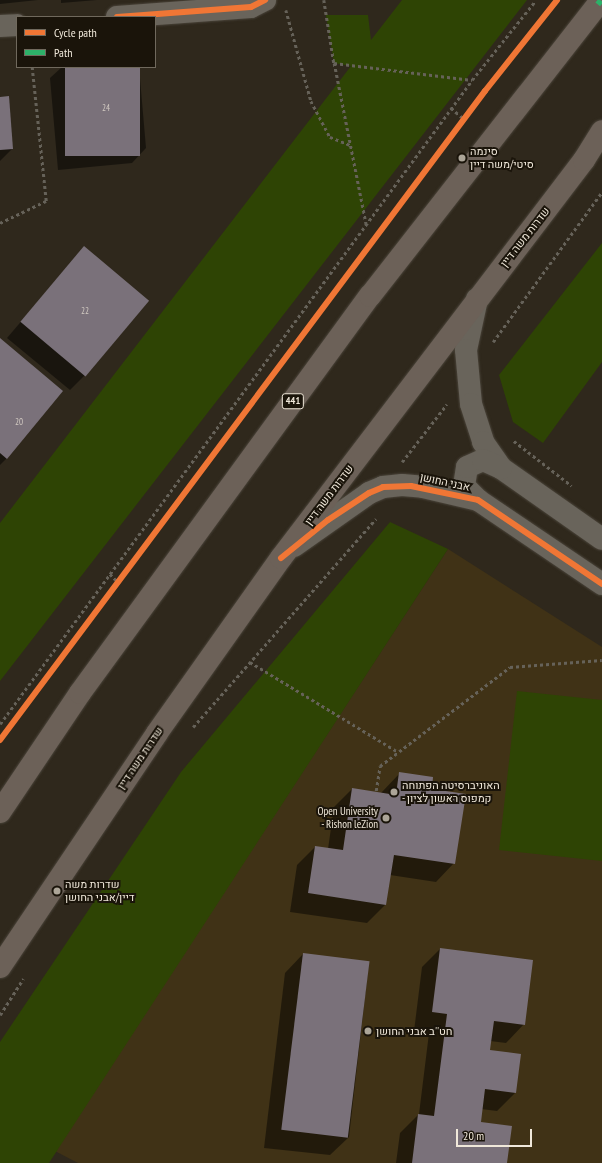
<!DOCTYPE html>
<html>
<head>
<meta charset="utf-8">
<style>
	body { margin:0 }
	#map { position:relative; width:602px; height:1163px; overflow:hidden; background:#2f281c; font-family:"PT Sans Narrow",Heebo,sans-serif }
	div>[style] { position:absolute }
	.built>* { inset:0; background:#403216 }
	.green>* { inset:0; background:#2e4404 }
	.shadow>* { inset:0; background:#0007 }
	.building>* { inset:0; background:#7a717a; transform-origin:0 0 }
	.path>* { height:2.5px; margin-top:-1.25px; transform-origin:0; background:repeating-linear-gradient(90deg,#666259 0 3px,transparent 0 6px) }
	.roads { filter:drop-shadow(0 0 1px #4a443a) drop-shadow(0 0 1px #4a443a) }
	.minor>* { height:22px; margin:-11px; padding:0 11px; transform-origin:11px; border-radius:11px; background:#69645b }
	.major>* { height:22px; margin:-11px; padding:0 11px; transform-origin:11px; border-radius:11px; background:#6c6158 }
	.quiet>* { height:5px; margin-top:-2.5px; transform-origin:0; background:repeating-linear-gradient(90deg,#2db169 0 10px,transparent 0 15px) }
	.cycleway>* { height:6px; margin:-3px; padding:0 3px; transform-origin:3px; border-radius:3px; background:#f07635 }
	.dots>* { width:11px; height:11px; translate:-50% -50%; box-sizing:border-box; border:2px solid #1a140a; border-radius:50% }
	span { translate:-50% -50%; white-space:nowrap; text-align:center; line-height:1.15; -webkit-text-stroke:4px #1a140a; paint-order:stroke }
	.number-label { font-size:9px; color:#d2cac2 }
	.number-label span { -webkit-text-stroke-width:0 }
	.shield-label span { padding:1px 3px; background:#1a140a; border:1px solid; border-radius:3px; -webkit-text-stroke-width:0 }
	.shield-label { font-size:10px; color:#f0e8da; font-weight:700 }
	.poi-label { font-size:11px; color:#f0e8da }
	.left { translate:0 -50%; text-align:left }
	.right { translate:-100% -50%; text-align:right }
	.street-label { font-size:11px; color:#f0e8da }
	.legend { position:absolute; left:16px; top:16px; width:140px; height:52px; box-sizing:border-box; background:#1a140a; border:1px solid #70695d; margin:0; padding:5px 7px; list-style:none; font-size:12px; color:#f0e8da }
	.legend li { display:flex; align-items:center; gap:8px; height:20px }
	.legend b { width:20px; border:1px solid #70695d }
	.scale { position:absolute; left:456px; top:1129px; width:76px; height:18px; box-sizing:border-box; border:2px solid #f0e8da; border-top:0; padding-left:5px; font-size:12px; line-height:14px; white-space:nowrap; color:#f0e8da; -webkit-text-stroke:3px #1a140a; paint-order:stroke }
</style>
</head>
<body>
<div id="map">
	<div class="built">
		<div style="clip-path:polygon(448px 549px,602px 647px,602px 1163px,78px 1163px,55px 1151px)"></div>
	</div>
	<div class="green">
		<div style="clip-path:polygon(402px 0,527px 0,0 681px,0 523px,351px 66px,334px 63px,326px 15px,368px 15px,371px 40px)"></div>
		<div style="clip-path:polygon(602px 243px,602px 362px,543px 443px,513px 422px,499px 375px)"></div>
		<div style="clip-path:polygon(390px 522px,448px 549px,49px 1163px,0 1163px,0 1042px,181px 772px)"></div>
		<div style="clip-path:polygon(517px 691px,602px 700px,602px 861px,499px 850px)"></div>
	</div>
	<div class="shadow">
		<div style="clip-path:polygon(0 0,38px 0,0 4px)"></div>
		<div style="clip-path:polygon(61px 0,97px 0,61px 3px)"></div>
		<div style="clip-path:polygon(62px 67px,139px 67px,146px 148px,132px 163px,58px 170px,50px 78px)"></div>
		<div style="clip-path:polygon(0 98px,12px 149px,0 161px)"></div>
		<div style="clip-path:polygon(84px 248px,85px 375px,70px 390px,7px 338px)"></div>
		<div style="clip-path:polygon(0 339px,7px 458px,0 465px)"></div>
		<div style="clip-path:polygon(400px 773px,431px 790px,454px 863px,436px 882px,390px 875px,385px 905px,367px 923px,290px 912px,297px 865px,315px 847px,328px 849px,334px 807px,352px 789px,381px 793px)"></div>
		<div style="clip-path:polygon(440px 949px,524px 1024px,506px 1043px,490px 1041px,489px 1051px,515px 1093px,497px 1111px,481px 1109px,479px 1123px,506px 1163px,396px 1163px,400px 1133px,419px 1114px,429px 1033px,414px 1031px,422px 967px)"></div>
		<div style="clip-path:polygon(303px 954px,369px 962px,349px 1137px,330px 1155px,264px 1148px,285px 973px)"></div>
	</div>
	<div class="building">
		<div style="left:65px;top:67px;width:75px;height:89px"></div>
		<div style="clip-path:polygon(9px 96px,13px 149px,0 150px,0 97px)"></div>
		<div style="left:84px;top:246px;width:85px;height:99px;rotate:40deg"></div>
		<div style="clip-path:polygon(0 338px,63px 391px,7px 459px,0 453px)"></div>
		<div style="clip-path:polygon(399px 772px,433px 777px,432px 789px,466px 794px,455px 864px,394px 855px,386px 905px,308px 893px,315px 846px,343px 850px,352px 788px,396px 795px)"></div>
		<div style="clip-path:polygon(440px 948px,533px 960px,525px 1025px,494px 1021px,490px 1050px,521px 1054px,516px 1093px,485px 1089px,481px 1122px,512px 1126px,507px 1163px,412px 1163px,418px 1114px,434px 1116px,447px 1014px,432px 1012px)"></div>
		<div style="left:303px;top:953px;width:67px;height:178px;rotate:7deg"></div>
	</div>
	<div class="path">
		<div style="left:324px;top:0;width:64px;rotate:81deg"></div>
		<div style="left:286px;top:10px;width:94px;rotate:74.6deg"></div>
		<div style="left:311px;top:101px;width:41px;rotate:62.2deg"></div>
		<div style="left:330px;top:137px;width:22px;rotate:22deg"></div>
		<div style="left:451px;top:108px;width:17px;rotate:40deg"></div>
		<div style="left:0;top:223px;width:51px;rotate:-25.6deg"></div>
		<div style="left:46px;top:201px;width:135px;rotate:-96deg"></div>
		<div style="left:366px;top:225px;width:165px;rotate:-101.2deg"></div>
		<div style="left:334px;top:63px;width:139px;rotate:7deg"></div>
		<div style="left:493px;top:342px;width:185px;rotate:-54deg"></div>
		<div style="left:514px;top:441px;width:73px;rotate:37.8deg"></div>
		<div style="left:402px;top:462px;width:73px;rotate:-52.2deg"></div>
		<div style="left:110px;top:574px;width:11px;rotate:45deg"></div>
		<div style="left:250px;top:662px;width:173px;rotate:31.3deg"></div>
		<div style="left:0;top:724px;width:798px;rotate:-53.76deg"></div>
		<div style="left:472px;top:80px;width:102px;rotate:-51.3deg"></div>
		<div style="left:193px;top:727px;width:277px;rotate:-48.7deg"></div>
		<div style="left:376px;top:791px;width:25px;rotate:-81deg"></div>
		<div style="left:380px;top:766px;width:163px;rotate:-37.3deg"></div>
		<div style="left:510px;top:667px;width:92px;rotate:-4.4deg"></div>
		<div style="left:0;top:1015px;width:43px;rotate:-57.4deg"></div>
	</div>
	<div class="roads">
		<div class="minor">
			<div style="left:117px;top:17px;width:134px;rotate:-4.3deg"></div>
			<div style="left:251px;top:7px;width:16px;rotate:-27deg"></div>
			<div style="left:0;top:26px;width:17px;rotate:-3deg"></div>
			<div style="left:477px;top:299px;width:52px;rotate:102.2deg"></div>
			<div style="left:466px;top:350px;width:54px;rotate:84.7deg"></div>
			<div style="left:471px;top:404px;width:40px;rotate:72deg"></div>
			<div style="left:483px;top:442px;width:32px;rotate:55deg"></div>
			<div style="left:501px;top:468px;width:123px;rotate:35.1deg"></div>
			<div style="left:478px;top:500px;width:20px;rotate:-135deg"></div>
			<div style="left:464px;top:486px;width:19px;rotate:-81deg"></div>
			<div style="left:467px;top:467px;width:17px;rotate:-24deg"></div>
			<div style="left:483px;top:460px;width:20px;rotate:24deg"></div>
			<div style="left:294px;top:546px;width:92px;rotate:-35.2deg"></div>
			<div style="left:369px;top:493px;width:15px;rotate:-23deg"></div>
			<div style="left:383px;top:487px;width:19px;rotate:-6deg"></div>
			<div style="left:402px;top:485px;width:21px;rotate:5deg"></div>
			<div style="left:423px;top:487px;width:57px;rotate:13.3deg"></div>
			<div style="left:478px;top:500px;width:150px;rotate:34.1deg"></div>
		</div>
		<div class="major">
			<div style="left:0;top:812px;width:143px;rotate:-56.1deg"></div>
			<div style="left:80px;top:693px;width:492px;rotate:-53.9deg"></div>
			<div style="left:370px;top:296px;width:375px;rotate:-52deg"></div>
			<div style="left:0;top:967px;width:282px;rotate:-56.1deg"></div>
			<div style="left:157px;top:733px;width:214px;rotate:-54.7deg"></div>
			<div style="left:281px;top:558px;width:500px;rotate:-52.72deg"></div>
			<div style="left:584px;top:160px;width:34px;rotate:-58deg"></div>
		</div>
	</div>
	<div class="quiet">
		<div style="left:597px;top:0;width:6px;rotate:39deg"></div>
	</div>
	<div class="cycleway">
		<div style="left:117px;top:17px;width:134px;rotate:-4.3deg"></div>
		<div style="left:251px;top:7px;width:16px;rotate:-27deg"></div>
		<div style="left:281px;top:558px;width:60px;rotate:-39deg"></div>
		<div style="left:328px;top:520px;width:49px;rotate:-33.4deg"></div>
		<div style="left:369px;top:493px;width:15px;rotate:-23deg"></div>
		<div style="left:383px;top:487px;width:28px;rotate:-2deg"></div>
		<div style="left:411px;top:486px;width:68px;rotate:11.8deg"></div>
		<div style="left:478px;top:500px;width:150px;rotate:34.1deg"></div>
		<div style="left:0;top:740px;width:810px;rotate:-53.23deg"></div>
		<div style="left:485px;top:91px;width:116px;rotate:-51.6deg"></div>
	</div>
	<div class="dots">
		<div style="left:462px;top:158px;background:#aca598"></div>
		<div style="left:394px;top:792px;background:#aca598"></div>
		<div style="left:386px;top:818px;background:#aca598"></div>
		<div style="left:57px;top:891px;background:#aca598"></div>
		<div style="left:368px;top:1031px;background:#aca598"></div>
	</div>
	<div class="number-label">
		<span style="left:106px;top:108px">24</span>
		<span style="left:85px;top:311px">22</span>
		<span style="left:19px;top:422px">20</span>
	</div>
	<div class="shield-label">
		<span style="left:293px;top:401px">441</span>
	</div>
	<div class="poi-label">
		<span class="left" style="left:470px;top:158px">סינמה<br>סיטי/משה דיין</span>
		<span class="left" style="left:402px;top:792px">האוניברסיטה הפתוחה<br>- קמפוס ראשון לציון</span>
		<span class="right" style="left:378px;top:818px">Open University<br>- Rishon leZion</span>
		<span class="left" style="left:65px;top:891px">שדרות משה<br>דיין/אבני החושן</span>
		<span class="left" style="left:376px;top:1031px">חט''ב אבני החושן</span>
	</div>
	<div class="street-label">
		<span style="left:525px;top:237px;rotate:-52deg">שדרות משה דיין</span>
		<span style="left:445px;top:482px;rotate:12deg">אבני החושן</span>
		<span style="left:329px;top:495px;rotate:-53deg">שדרות משה דיין</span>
		<span style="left:140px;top:758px;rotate:-56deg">שדרות משה דיין</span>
	</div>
	<ul class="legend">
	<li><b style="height:5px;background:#f07635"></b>Cycle path</li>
	<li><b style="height:5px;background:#2db169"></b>Path</li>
	</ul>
	<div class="scale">20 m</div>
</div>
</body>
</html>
